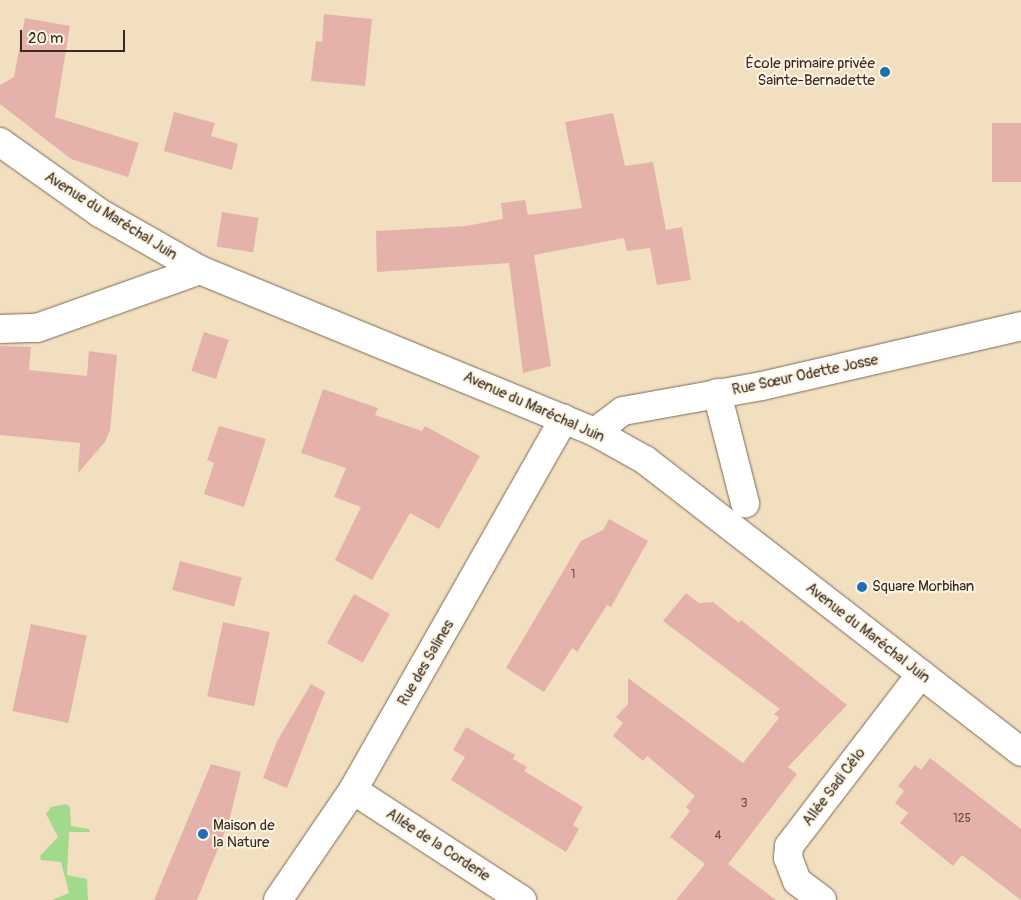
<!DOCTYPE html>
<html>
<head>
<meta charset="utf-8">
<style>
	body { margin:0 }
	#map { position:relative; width:1021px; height:900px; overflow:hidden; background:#f1dfbf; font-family:Pangolin,sans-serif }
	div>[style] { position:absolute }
	.green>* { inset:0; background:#a3d98a }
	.building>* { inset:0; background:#e5b2ab; transform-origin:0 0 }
	.roads { filter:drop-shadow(0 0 1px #7b6956) drop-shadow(0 0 1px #7b6956) }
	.minor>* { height:28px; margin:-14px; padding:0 14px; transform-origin:14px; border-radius:14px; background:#fff }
	.dots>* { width:14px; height:14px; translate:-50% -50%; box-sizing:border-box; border:2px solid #fcf5e5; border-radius:50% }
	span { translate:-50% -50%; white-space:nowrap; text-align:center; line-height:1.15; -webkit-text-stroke:4px #fcf5e5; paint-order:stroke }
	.number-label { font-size:12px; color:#664c41 }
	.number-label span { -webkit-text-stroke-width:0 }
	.poi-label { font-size:15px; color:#3b2a1e }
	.right { translate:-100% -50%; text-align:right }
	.left { translate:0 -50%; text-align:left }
	.street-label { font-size:15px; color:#3b2a1e }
	.scale { position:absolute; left:20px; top:30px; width:105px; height:22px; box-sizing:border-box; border:2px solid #3b2a1e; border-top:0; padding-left:6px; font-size:15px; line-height:18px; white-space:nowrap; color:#3b2a1e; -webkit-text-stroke:4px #fcf5e5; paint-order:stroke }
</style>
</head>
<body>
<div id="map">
	<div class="green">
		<div style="clip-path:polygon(66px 804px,70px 807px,71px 826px,89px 829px,90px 832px,69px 832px,67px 875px,87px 879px,88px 900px,52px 900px,69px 893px,61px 862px,41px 860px,40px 856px,58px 837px,46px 814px,51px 807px)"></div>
	</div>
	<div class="building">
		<div style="clip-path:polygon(324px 14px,372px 19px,365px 86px,311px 81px,316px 41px,322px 42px)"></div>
		<div style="clip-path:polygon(25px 18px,70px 26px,55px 117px,139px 143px,128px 177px,71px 159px,0 104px,0 85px,14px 77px)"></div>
		<div style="clip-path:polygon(174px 112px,215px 123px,211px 136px,238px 144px,232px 170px,164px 151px)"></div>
		<div style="clip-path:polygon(613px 113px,625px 166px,653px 162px,666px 230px,682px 227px,691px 280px,657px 285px,650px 248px,627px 251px,624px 238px,534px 255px,551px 366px,523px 373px,509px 263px,377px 272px,376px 231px,466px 226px,503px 219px,501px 203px,525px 200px,528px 215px,582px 208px,565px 122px)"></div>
		<div style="left:992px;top:123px;width:29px;height:59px"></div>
		<div style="left:222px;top:212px;width:37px;height:35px;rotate:9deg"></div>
		<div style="left:204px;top:332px;width:26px;height:41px;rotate:18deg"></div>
		<div style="clip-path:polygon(0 346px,31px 347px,29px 370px,87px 376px,89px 351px,117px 355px,110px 430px,105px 442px,78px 473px,80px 443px,0 435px)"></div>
		<div style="clip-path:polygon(323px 389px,378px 408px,375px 415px,422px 431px,425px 426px,480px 456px,439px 529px,410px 513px,372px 580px,335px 560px,361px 507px,334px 497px,346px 468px,301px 453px)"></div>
		<div style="clip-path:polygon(219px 426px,266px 439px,244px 507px,204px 494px,214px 463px,207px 460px)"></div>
		<div style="clip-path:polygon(609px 519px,648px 541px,611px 607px,607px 605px,577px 652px,572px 648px,544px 692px,506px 668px,581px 541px,603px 530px)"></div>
		<div style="left:180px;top:561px;width:64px;height:30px;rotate:15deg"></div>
		<div style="clip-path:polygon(686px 593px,699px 603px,713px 602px,739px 623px,741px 620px,847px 705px,788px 767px,797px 774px,728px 864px,776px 900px,676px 900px,705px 864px,670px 837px,690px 811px,686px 807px,695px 796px,647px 756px,643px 761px,613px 736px,623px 723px,616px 717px,628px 704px,628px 678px,743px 763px,779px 718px,774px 714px,780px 709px,663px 621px)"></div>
		<div style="left:354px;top:594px;width:41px;height:56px;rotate:29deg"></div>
		<div style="left:223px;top:622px;width:48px;height:76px;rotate:12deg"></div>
		<div style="left:31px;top:624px;width:57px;height:89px;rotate:12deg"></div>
		<div style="clip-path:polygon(311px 684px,325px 692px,287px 788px,263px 778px,277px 741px)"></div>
		<div style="clip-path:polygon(466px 727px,515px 755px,513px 759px,527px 767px,524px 771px,583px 807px,573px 825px,579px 829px,566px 852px,451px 780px,465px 757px,453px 750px)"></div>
		<div style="clip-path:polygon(930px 758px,1021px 829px,1021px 900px,962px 855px,953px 866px,900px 823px,908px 813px,895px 803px,904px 791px,898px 786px,915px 765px,921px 770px)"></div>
		<div style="clip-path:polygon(211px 764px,241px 772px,229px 822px,197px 900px,154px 900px)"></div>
	</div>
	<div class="roads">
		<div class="minor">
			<div style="left:0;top:142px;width:123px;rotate:35.4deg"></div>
			<div style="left:100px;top:213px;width:115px;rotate:29.7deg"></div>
			<div style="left:200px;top:270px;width:427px;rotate:22.3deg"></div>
			<div style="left:595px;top:432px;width:57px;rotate:29.2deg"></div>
			<div style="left:645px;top:460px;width:476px;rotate:37.8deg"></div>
			<div style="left:0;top:329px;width:37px;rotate:-2deg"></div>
			<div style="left:37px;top:328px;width:173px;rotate:-19.6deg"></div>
			<div style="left:717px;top:393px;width:114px;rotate:75.7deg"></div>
			<div style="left:595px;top:432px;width:35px;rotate:-37deg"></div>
			<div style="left:623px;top:411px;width:141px;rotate:-10.2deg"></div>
			<div style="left:762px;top:386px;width:266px;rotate:-13deg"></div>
			<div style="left:353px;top:790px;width:202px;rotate:33.1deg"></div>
			<div style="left:278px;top:900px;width:133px;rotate:-55.7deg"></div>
			<div style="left:353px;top:790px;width:427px;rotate:-60.4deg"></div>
			<div style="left:822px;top:900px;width:31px;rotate:-143deg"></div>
			<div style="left:797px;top:881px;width:25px;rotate:-111deg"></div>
			<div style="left:788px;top:858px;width:12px;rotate:-85deg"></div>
			<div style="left:789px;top:846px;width:217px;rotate:-52.5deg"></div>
		</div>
	</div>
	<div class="dots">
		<div style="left:885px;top:72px;background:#1f6fb2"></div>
		<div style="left:862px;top:587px;background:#1f6fb2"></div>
		<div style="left:203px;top:834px;background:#1f6fb2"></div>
	</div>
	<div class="number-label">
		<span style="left:573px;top:575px">1</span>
		<span style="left:744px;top:804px">3</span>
		<span style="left:962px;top:819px">125</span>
		<span style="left:718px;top:836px">4</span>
	</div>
	<div class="poi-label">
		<span class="right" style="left:875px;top:72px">École primaire privée<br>Sainte-Bernadette</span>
		<span class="left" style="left:872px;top:587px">Square Morbihan</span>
		<span class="left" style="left:213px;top:834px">Maison de<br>la Nature</span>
	</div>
	<div class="street-label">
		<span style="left:111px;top:216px;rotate:32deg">Avenue du Maréchal Juin</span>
		<span style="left:805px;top:375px;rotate:-12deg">Rue Sœur Odette Josse</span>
		<span style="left:534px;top:407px;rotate:24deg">Avenue du Maréchal Juin</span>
		<span style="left:868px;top:633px;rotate:38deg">Avenue du Maréchal Juin</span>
		<span style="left:426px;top:663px;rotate:-60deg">Rue des Salines</span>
		<span style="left:834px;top:787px;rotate:-53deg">Allée Sadi Célo</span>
		<span style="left:438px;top:845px;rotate:33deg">Allée de la Corderie</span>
	</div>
	<div class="scale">20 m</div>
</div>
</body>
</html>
